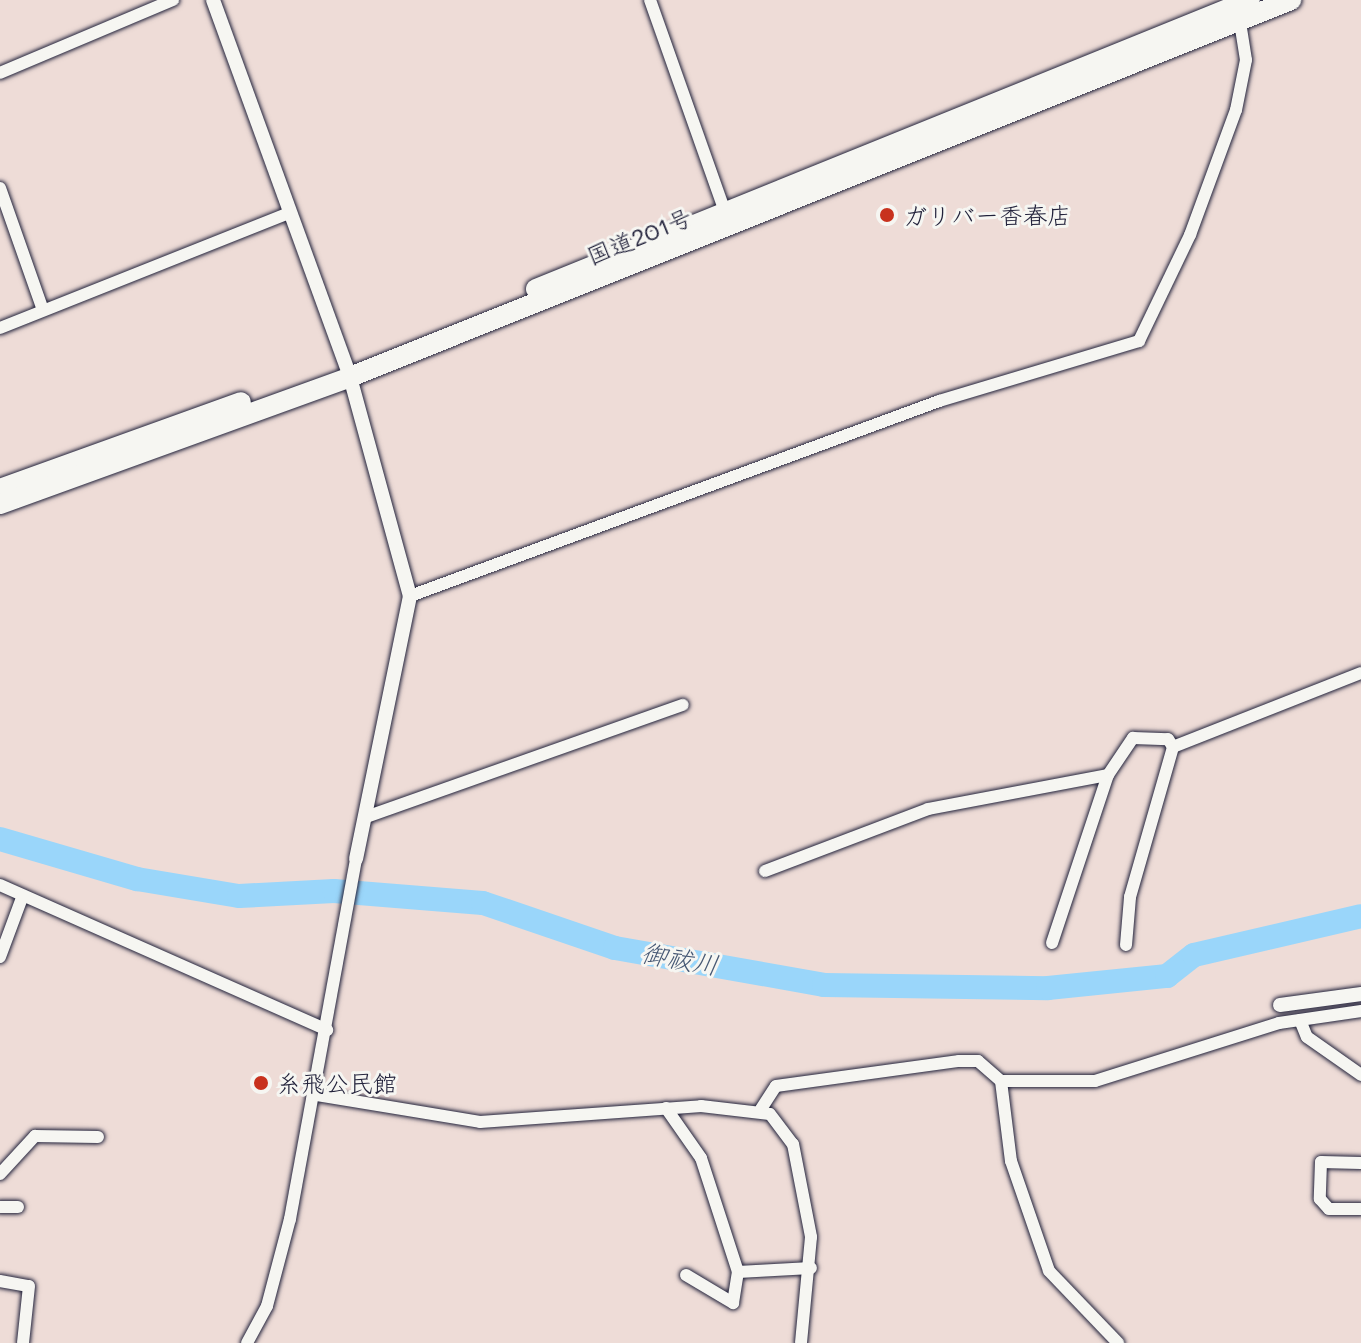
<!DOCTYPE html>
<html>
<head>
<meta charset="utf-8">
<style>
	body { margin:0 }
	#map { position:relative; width:1361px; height:1343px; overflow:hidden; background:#eedcd7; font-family:Mali,"Klee One",sans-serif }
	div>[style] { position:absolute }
	.river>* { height:24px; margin:-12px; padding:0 12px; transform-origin:12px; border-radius:12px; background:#9ad6fa }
	.roads { filter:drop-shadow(0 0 2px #22223b) drop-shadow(0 0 2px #22223b) }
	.minor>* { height:12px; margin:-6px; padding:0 6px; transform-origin:6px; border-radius:6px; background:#f6f6f2 }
	.tertiary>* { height:14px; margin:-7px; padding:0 7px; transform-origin:7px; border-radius:7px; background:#f6f6f2 }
	.trunk>* { height:20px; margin:-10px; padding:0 10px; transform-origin:10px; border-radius:10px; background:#f6f6f2 }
	.dots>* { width:22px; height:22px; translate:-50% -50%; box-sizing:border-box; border:4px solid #f6f6f2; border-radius:50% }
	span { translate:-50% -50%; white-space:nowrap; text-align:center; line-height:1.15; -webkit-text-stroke:6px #f6f6f2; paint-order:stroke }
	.poi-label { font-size:24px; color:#22223b }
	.left { translate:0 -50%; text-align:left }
	.street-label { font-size:24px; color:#22223b }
	.water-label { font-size:26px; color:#465874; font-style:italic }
</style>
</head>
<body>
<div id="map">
	<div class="river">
		<div style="left:0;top:839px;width:143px;rotate:16.3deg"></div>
		<div style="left:137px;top:879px;width:103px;rotate:9.5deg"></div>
		<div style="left:239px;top:896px;width:95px;rotate:-3deg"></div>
		<div style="left:334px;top:891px;width:149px;rotate:4.6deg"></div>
		<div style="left:483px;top:903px;width:139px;rotate:18.8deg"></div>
		<div style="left:615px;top:948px;width:212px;rotate:10deg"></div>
		<div style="left:824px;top:985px;width:224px;rotate:0.8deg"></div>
		<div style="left:1048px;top:988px;width:120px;rotate:-5.8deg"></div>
		<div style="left:1167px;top:976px;width:34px;rotate:-38deg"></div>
		<div style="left:1194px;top:955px;width:171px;rotate:-13.1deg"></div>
	</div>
	<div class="roads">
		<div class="minor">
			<div style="left:650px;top:0;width:225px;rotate:70.5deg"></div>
			<div style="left:0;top:73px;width:188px;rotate:-22.9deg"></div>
			<div style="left:0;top:188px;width:129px;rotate:70.6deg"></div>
			<div style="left:0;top:328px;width:309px;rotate:-21.7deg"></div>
			<div style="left:410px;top:596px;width:564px;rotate:-20.23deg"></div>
			<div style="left:939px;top:401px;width:209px;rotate:-16.7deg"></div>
			<div style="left:1139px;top:341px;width:118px;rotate:-64.3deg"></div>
			<div style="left:1190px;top:235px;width:133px;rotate:-69.8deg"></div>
			<div style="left:1236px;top:110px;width:51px;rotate:-78.7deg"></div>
			<div style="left:1246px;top:60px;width:39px;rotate:-99deg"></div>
			<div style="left:366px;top:817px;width:336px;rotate:-19.5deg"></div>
			<div style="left:765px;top:871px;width:174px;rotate:-20.8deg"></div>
			<div style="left:928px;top:809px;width:183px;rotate:-10.7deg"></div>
			<div style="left:0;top:885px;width:358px;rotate:23.9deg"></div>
			<div style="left:1052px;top:943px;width:177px;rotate:-71.6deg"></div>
			<div style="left:1108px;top:775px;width:45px;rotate:-56deg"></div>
			<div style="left:1133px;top:738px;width:35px;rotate:2deg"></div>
			<div style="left:1168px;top:739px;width:9px;rotate:58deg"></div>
			<div style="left:1126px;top:945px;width:48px;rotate:-85.2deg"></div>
			<div style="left:1130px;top:897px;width:156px;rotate:-74deg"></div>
			<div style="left:1173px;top:747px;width:202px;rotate:-21.5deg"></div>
			<div style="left:0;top:957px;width:63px;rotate:-69.6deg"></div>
			<div style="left:1300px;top:1020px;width:18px;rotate:68deg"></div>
			<div style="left:1307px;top:1037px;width:66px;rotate:35.1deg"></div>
			<div style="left:1001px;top:1081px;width:81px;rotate:82.9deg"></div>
			<div style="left:1011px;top:1161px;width:116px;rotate:70.9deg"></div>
			<div style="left:1049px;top:1271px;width:100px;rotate:46.2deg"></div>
			<div style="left:317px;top:1095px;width:165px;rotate:9.4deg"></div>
			<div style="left:480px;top:1122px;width:222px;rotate:-4.1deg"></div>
			<div style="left:701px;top:1106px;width:69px;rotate:6.6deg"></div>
			<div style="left:770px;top:1114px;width:38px;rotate:53deg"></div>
			<div style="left:793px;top:1144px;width:95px;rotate:79deg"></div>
			<div style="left:811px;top:1237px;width:106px;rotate:95.4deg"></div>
			<div style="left:666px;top:1108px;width:61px;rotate:55deg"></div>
			<div style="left:701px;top:1158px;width:120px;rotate:72deg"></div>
			<div style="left:738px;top:1272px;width:73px;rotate:-3.1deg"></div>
			<div style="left:761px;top:1109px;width:27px;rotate:-57deg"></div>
			<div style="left:776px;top:1086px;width:185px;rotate:-7.8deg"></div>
			<div style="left:959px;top:1061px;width:19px"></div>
			<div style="left:978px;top:1061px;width:30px;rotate:41deg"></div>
			<div style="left:1001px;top:1081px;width:94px"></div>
			<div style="left:1095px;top:1081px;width:193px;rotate:-17.5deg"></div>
			<div style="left:1279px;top:1023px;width:83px;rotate:-8.3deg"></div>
			<div style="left:1361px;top:1163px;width:40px;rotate:-178.6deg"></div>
			<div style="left:1321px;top:1162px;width:37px;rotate:92deg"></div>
			<div style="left:1320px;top:1199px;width:13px;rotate:48deg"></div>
			<div style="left:1329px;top:1209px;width:32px"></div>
			<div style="left:0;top:1174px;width:52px;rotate:-47.4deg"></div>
			<div style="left:35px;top:1136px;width:63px;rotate:0.9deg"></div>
			<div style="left:0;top:1207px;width:18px"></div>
			<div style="left:686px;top:1275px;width:55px;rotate:30.8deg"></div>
			<div style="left:733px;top:1303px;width:31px;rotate:-81deg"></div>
			<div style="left:0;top:1281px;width:29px;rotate:10deg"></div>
			<div style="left:29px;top:1286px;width:57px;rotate:96deg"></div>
			<div style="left:247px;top:1343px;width:42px;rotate:-61.6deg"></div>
			<div style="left:267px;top:1306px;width:90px;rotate:-75.2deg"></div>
			<div style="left:290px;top:1219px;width:367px;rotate:-79.6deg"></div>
		</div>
		<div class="tertiary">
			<div style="left:213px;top:0;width:401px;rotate:70deg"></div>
			<div style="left:350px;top:377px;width:227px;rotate:74.7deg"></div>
			<div style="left:410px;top:596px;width:268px;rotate:101.6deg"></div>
			<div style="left:1280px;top:1005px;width:82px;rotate:-7.7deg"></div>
		</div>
		<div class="trunk">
			<div style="left:536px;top:289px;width:770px;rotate:-22.04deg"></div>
			<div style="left:0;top:489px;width:256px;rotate:-19.8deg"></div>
			<div style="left:0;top:504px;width:372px;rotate:-19.9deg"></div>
			<div style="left:350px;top:377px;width:1014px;rotate:-21.83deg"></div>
		</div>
	</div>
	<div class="dots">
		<div style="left:887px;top:215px;background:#c8321e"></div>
		<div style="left:261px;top:1083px;background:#c8321e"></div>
	</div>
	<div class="poi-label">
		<span class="left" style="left:903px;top:215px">ガリバー香春店</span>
		<span class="left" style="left:277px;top:1083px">糸飛公民館</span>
	</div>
	<div class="street-label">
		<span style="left:639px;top:236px;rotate:-22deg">国道201号</span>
	</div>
	<div class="water-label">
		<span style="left:680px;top:959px;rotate:10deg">御祓川</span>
	</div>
</div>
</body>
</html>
